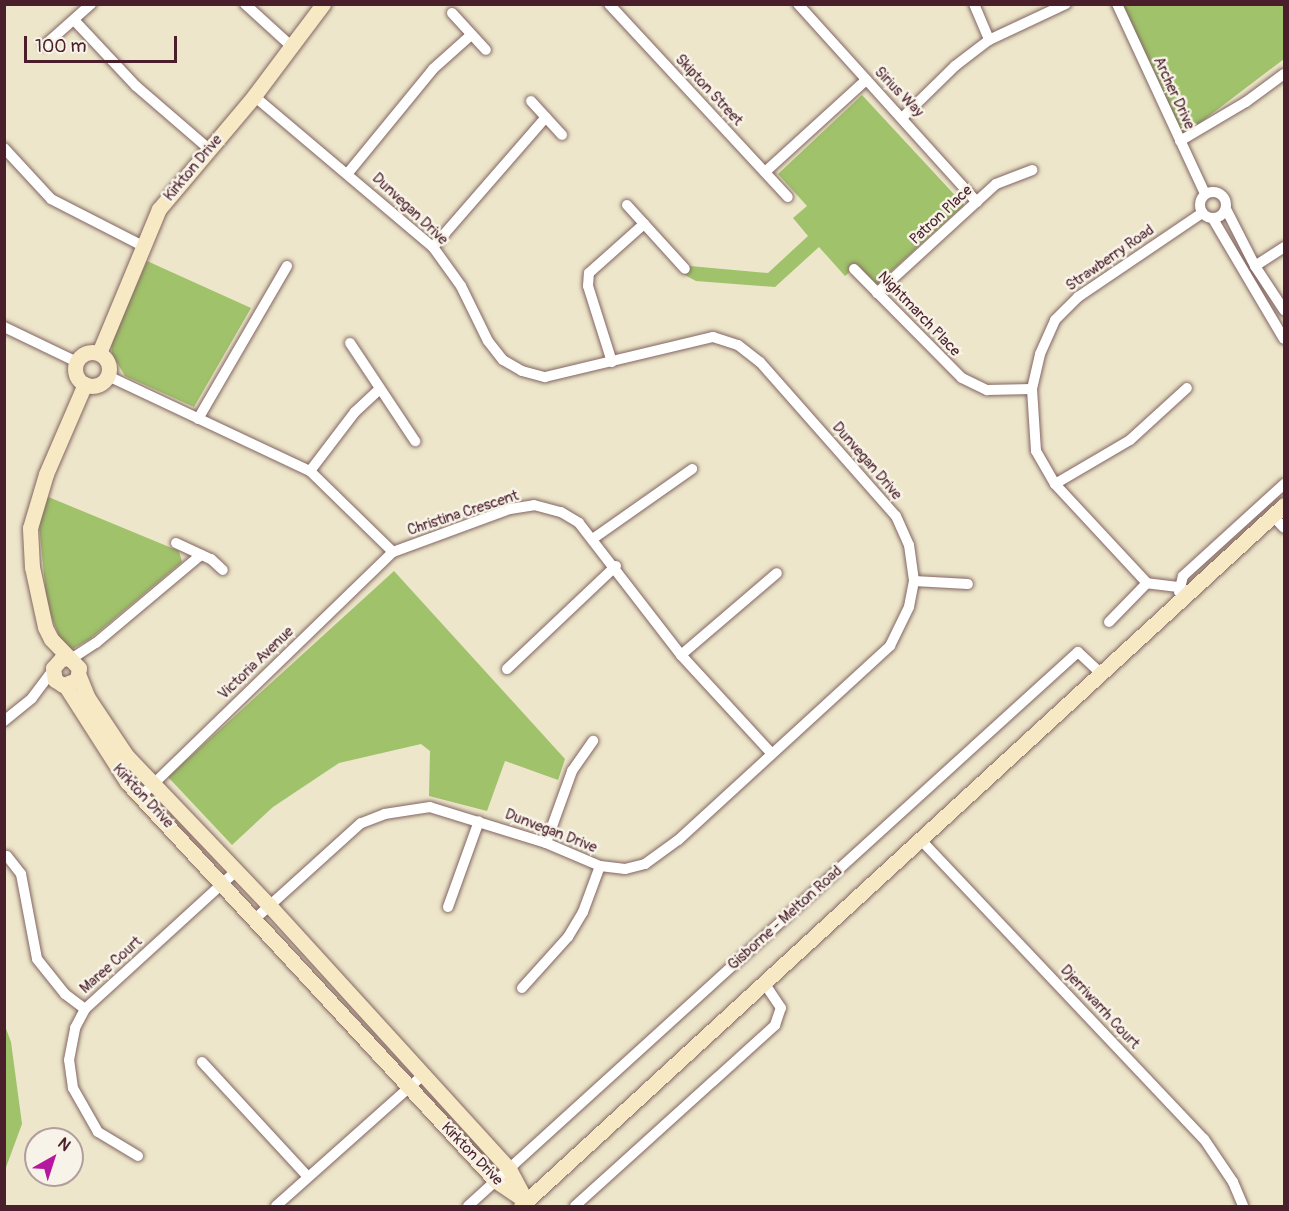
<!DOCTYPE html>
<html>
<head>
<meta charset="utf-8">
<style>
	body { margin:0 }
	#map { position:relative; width:1289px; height:1211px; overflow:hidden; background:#ede6ca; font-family:Pangolin,sans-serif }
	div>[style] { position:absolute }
	.green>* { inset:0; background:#a0c26b }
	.roads { filter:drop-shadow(0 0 2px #836563) drop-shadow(0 0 2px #836563) }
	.street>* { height:10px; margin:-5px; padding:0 5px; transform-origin:5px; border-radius:5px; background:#fff }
	.street>.ring { margin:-5px; padding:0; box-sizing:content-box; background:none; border:10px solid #fff; border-radius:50% }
	.secondary>* { height:15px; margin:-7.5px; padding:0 7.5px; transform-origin:7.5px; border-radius:7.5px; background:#f7e9c3 }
	.secondary>.ring { margin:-7.5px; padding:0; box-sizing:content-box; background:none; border:15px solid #f7e9c3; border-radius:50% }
	span { translate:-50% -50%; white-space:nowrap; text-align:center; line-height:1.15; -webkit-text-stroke:5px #f7f3e8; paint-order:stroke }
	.street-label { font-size:15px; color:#4a1f2b }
	.frame { position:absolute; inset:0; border:6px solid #4a1f2b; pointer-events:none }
	.north { position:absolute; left:24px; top:1127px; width:60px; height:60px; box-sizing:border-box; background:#f7f3e8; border:2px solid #b29e9c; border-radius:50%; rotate:39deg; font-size:16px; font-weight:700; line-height:24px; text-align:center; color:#4a1f2b }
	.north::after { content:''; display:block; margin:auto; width:21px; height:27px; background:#b5179e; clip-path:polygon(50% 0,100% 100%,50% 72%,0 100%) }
	.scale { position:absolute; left:24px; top:36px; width:153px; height:27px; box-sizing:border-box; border:3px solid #4a1f2b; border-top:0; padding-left:8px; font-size:18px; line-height:21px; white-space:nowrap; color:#4a1f2b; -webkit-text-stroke:4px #f7f3e8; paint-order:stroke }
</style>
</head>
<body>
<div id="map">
	<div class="green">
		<div style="clip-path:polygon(1120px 5px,1284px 5px,1284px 59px,1180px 138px)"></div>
		<div style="clip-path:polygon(862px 95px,964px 205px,876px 285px,858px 265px,845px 276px,819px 247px,775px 287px,696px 281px,681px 273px,690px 266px,768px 273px,808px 236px,793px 218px,807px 206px,778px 174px)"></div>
		<div style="clip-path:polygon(147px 261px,251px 308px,194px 407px,125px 376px,112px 354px,111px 343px)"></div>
		<div style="clip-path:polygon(46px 496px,179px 551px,182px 562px,90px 639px,69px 651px,59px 636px,47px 606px,39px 524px)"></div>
		<div style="clip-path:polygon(394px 571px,565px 759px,558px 780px,505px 761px,487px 811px,429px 796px,430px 751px,421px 744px,339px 763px,273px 807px,232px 845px,168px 777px)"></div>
		<div style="clip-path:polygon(5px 1026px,11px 1042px,22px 1124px,5px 1170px)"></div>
	</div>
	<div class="roads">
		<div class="street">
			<div style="left:245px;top:4px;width:62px;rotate:42.4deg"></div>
			<div style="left:609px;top:4px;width:263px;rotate:47.2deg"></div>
			<div style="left:798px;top:4px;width:267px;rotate:47.9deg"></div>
			<div style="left:974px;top:4px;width:39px;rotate:67deg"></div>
			<div style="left:1117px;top:4px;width:209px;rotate:65.1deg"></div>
			<div style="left:452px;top:13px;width:50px;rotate:47.4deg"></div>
			<div style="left:74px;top:20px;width:91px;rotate:46.8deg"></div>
			<div style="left:136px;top:86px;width:96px;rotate:40.8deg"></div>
			<div style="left:45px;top:45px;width:62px;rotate:-41.7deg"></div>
			<div style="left:254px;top:96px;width:234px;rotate:40.2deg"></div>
			<div style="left:433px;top:247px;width:48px;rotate:54.3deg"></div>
			<div style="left:461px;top:286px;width:61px;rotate:63.9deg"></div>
			<div style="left:488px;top:341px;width:24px;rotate:52deg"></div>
			<div style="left:503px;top:360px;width:22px;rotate:30deg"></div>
			<div style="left:522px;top:371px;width:24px;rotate:15deg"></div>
			<div style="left:545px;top:377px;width:173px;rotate:-13.4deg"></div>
			<div style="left:713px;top:337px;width:26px;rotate:18deg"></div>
			<div style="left:738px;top:345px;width:28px;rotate:38deg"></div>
			<div style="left:760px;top:362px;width:205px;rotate:48.6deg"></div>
			<div style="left:896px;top:516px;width:32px;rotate:66deg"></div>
			<div style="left:909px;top:545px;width:36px;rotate:82deg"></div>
			<div style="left:914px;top:581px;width:26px;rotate:101deg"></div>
			<div style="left:909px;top:607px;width:43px;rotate:116deg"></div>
			<div style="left:890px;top:646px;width:287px;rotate:137.5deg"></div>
			<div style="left:678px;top:840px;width:41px;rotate:144deg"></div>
			<div style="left:645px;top:864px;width:21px;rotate:166deg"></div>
			<div style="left:625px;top:869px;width:25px;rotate:-173deg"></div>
			<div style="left:600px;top:866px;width:59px;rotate:-156.9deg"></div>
			<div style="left:546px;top:843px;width:121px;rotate:-162.8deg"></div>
			<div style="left:430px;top:807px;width:46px;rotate:171.2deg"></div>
			<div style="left:385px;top:814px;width:26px;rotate:159deg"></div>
			<div style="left:361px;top:823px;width:142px;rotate:137.9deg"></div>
			<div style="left:531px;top:101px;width:46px;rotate:47.6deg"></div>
			<div style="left:903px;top:117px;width:73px;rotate:-44.4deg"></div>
			<div style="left:955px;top:66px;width:43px;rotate:-37.4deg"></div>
			<div style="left:989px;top:40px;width:85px;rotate:-25.1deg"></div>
			<div style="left:1180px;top:141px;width:77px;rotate:-30.6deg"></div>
			<div style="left:1246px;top:102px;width:47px;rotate:-36.4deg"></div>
			<div style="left:4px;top:148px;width:69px;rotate:47.3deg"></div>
			<div style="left:51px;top:199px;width:101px;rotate:27.1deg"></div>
			<div style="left:765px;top:172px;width:137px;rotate:-42.3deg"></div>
			<div style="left:348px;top:173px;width:134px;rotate:-50.7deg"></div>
			<div style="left:433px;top:69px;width:51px;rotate:-41.8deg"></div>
			<div class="ring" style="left:1200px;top:192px;width:16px;height:16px"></div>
			<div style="left:627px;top:205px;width:86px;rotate:47.8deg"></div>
			<div style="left:1226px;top:209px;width:64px;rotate:63deg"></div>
			<div style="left:1255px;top:266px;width:53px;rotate:56.6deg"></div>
			<div style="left:1213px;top:219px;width:139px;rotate:59.4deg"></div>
			<div style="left:433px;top:247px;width:172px;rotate:-49deg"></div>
			<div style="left:1255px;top:266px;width:35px;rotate:-33deg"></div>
			<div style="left:854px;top:269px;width:153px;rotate:45.3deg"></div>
			<div style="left:962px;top:378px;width:28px;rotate:26deg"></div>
			<div style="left:987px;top:390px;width:45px;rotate:-1.3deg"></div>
			<div style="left:877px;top:293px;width:161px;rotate:-42.5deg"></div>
			<div style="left:996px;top:184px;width:39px;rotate:-21deg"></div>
			<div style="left:4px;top:327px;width:81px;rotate:25.6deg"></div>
			<div style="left:350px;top:343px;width:118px;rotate:56.4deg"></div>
			<div style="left:612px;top:362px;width:80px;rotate:-107.5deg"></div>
			<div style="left:588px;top:286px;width:13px;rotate:-86deg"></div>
			<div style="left:589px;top:273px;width:74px;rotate:-41.7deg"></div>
			<div style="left:108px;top:376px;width:223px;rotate:25.2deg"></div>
			<div style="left:310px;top:471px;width:116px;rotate:44.3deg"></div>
			<div style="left:393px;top:552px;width:125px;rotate:-20.2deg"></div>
			<div style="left:510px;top:509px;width:24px;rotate:-9deg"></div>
			<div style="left:534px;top:505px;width:28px;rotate:15deg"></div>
			<div style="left:561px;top:512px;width:21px;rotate:31deg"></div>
			<div style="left:579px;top:523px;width:167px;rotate:52.3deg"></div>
			<div style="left:681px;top:655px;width:133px;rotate:47.4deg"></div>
			<div style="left:198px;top:419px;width:177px;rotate:-59.8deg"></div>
			<div style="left:310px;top:471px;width:74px;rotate:-52.7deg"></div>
			<div style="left:355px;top:412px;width:33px;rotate:-43deg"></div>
			<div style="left:1055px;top:484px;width:87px;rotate:-30.4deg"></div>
			<div style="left:1130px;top:440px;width:77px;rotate:-42.4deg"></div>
			<div style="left:1273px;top:516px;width:16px;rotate:47deg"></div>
			<div style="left:594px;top:538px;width:120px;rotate:-35.1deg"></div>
			<div style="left:176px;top:543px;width:38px;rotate:25deg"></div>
			<div style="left:211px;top:559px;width:16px;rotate:43deg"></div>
			<div style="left:914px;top:581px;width:54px;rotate:3.2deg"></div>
			<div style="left:1178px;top:587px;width:31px;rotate:-173deg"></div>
			<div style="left:1147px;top:583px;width:135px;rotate:-132.9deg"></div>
			<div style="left:1055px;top:484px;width:38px;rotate:-120deg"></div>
			<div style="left:1036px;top:451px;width:62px;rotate:-93.7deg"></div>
			<div style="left:1032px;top:389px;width:36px;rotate:-77deg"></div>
			<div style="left:1040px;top:354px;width:37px;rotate:-66deg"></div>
			<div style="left:1055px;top:320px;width:33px;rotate:-45deg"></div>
			<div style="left:1078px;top:297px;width:150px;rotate:-34.1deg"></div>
			<div style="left:1179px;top:592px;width:16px;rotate:-76deg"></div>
			<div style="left:1183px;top:576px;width:137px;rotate:-42.3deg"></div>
			<div style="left:1109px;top:622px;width:54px;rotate:-45.7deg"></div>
			<div style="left:681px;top:655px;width:126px;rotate:-40.5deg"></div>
			<div style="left:71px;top:659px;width:30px;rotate:-33deg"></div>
			<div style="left:96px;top:643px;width:137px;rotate:-40deg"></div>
			<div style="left:507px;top:669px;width:150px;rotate:-43.4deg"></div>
			<div style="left:4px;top:721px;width:36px;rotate:-39deg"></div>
			<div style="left:32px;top:698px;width:34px;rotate:-53deg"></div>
			<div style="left:141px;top:796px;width:351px;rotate:-44.1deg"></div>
			<div style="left:920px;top:839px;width:413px;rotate:46.6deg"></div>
			<div style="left:1204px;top:1139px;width:52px;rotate:56deg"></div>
			<div style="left:1233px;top:1182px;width:26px;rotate:67deg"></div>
			<div style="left:546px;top:843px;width:77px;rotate:-70.1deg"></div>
			<div style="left:572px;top:771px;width:37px;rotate:-55deg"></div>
			<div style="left:7px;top:856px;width:23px;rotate:52deg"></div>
			<div style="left:21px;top:874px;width:86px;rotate:79.3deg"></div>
			<div style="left:37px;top:959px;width:45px;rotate:51.3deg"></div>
			<div style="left:65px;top:994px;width:25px;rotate:37deg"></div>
			<div style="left:448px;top:907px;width:91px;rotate:-70.2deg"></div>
			<div style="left:522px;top:988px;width:69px;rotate:-48deg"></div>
			<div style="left:568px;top:937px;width:29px;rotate:-59deg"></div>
			<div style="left:583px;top:912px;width:49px;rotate:-69.7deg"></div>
			<div style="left:202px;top:1062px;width:156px;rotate:47.3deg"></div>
			<div style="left:138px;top:1156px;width:47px;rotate:-149deg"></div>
			<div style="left:98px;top:1132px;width:51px;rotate:-119.6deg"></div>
			<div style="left:73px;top:1088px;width:28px;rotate:-98deg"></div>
			<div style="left:69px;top:1060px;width:33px;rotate:-79deg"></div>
			<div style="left:75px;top:1028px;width:21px;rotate:-62deg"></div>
			<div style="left:85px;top:1009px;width:206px;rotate:-42.4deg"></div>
			<div style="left:276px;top:1206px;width:197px;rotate:-41.7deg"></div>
			<div style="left:468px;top:1206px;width:824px;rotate:-42.25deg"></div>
			<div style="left:1078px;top:652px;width:33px;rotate:43deg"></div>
			<div style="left:575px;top:1206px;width:270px;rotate:-42.1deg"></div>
			<div style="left:775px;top:1025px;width:18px;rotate:-71deg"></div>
			<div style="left:781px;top:1008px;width:30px;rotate:-124deg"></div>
		</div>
		<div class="secondary">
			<div class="ring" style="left:75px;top:352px;width:19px;height:19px"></div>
			<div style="left:99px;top:353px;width:156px;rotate:-67.4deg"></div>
			<div style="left:159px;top:209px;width:148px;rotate:-49.9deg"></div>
			<div style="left:254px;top:96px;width:115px;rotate:-53.1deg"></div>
			<div style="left:69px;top:658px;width:8px;rotate:173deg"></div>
			<div style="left:61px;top:659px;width:12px;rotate:132deg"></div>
			<div style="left:53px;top:668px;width:12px;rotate:81deg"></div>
			<div style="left:55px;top:680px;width:9px;rotate:32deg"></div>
			<div style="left:63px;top:685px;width:15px;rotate:-20deg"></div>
			<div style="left:77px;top:680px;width:12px;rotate:-81deg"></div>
			<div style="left:79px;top:668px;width:40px;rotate:-134deg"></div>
			<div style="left:51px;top:639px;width:13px;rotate:-117deg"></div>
			<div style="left:45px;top:627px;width:61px;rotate:-102.2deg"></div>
			<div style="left:32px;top:567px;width:39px;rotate:-93deg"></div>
			<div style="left:30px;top:528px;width:56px;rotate:-73.5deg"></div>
			<div style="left:46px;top:474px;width:98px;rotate:-66.6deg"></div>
			<div style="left:79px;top:676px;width:24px;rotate:68deg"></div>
			<div style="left:88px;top:698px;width:69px;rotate:56.3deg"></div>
			<div style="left:126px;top:755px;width:207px;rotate:46.4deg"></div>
			<div style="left:269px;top:905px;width:357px;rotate:47.7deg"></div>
			<div style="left:509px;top:1169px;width:34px;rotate:62deg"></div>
			<div style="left:65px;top:685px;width:115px;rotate:57.4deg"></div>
			<div style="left:127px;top:782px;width:543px;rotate:47.24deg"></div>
			<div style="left:496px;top:1181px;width:36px;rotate:34deg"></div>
			<div style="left:521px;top:1206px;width:1036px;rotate:-42.57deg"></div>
		</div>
	</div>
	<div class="street-label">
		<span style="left:709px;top:90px;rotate:47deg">Skipton Street</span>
		<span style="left:899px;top:92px;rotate:46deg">Sirius Way</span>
		<span style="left:1174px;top:93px;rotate:65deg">Archer Drive</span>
		<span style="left:193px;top:168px;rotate:-50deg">Kirkton Drive</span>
		<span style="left:410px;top:209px;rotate:43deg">Dunvegan Drive</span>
		<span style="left:941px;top:215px;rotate:-43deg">Patron Place</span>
		<span style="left:1110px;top:258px;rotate:-35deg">Strawberry Road</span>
		<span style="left:919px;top:314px;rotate:46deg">Nightmarch Place</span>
		<span style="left:867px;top:461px;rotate:49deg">Dunvegan Drive</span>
		<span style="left:463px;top:513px;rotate:-18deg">Christina Crescent</span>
		<span style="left:256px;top:663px;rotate:-44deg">Victoria Avenue</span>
		<span style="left:143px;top:796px;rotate:47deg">Kirkton Drive</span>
		<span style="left:551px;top:831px;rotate:21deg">Dunvegan Drive</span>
		<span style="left:785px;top:918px;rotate:-42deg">Gisborne - Melton Road</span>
		<span style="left:111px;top:965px;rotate:-42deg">Maree Court</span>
		<span style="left:1100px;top:1007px;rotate:47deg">Djerriwarrh Court</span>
		<span style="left:472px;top:1154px;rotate:46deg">Kirkton Drive</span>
	</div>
	<div class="frame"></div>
	<div class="north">N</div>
	<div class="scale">100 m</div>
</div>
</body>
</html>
